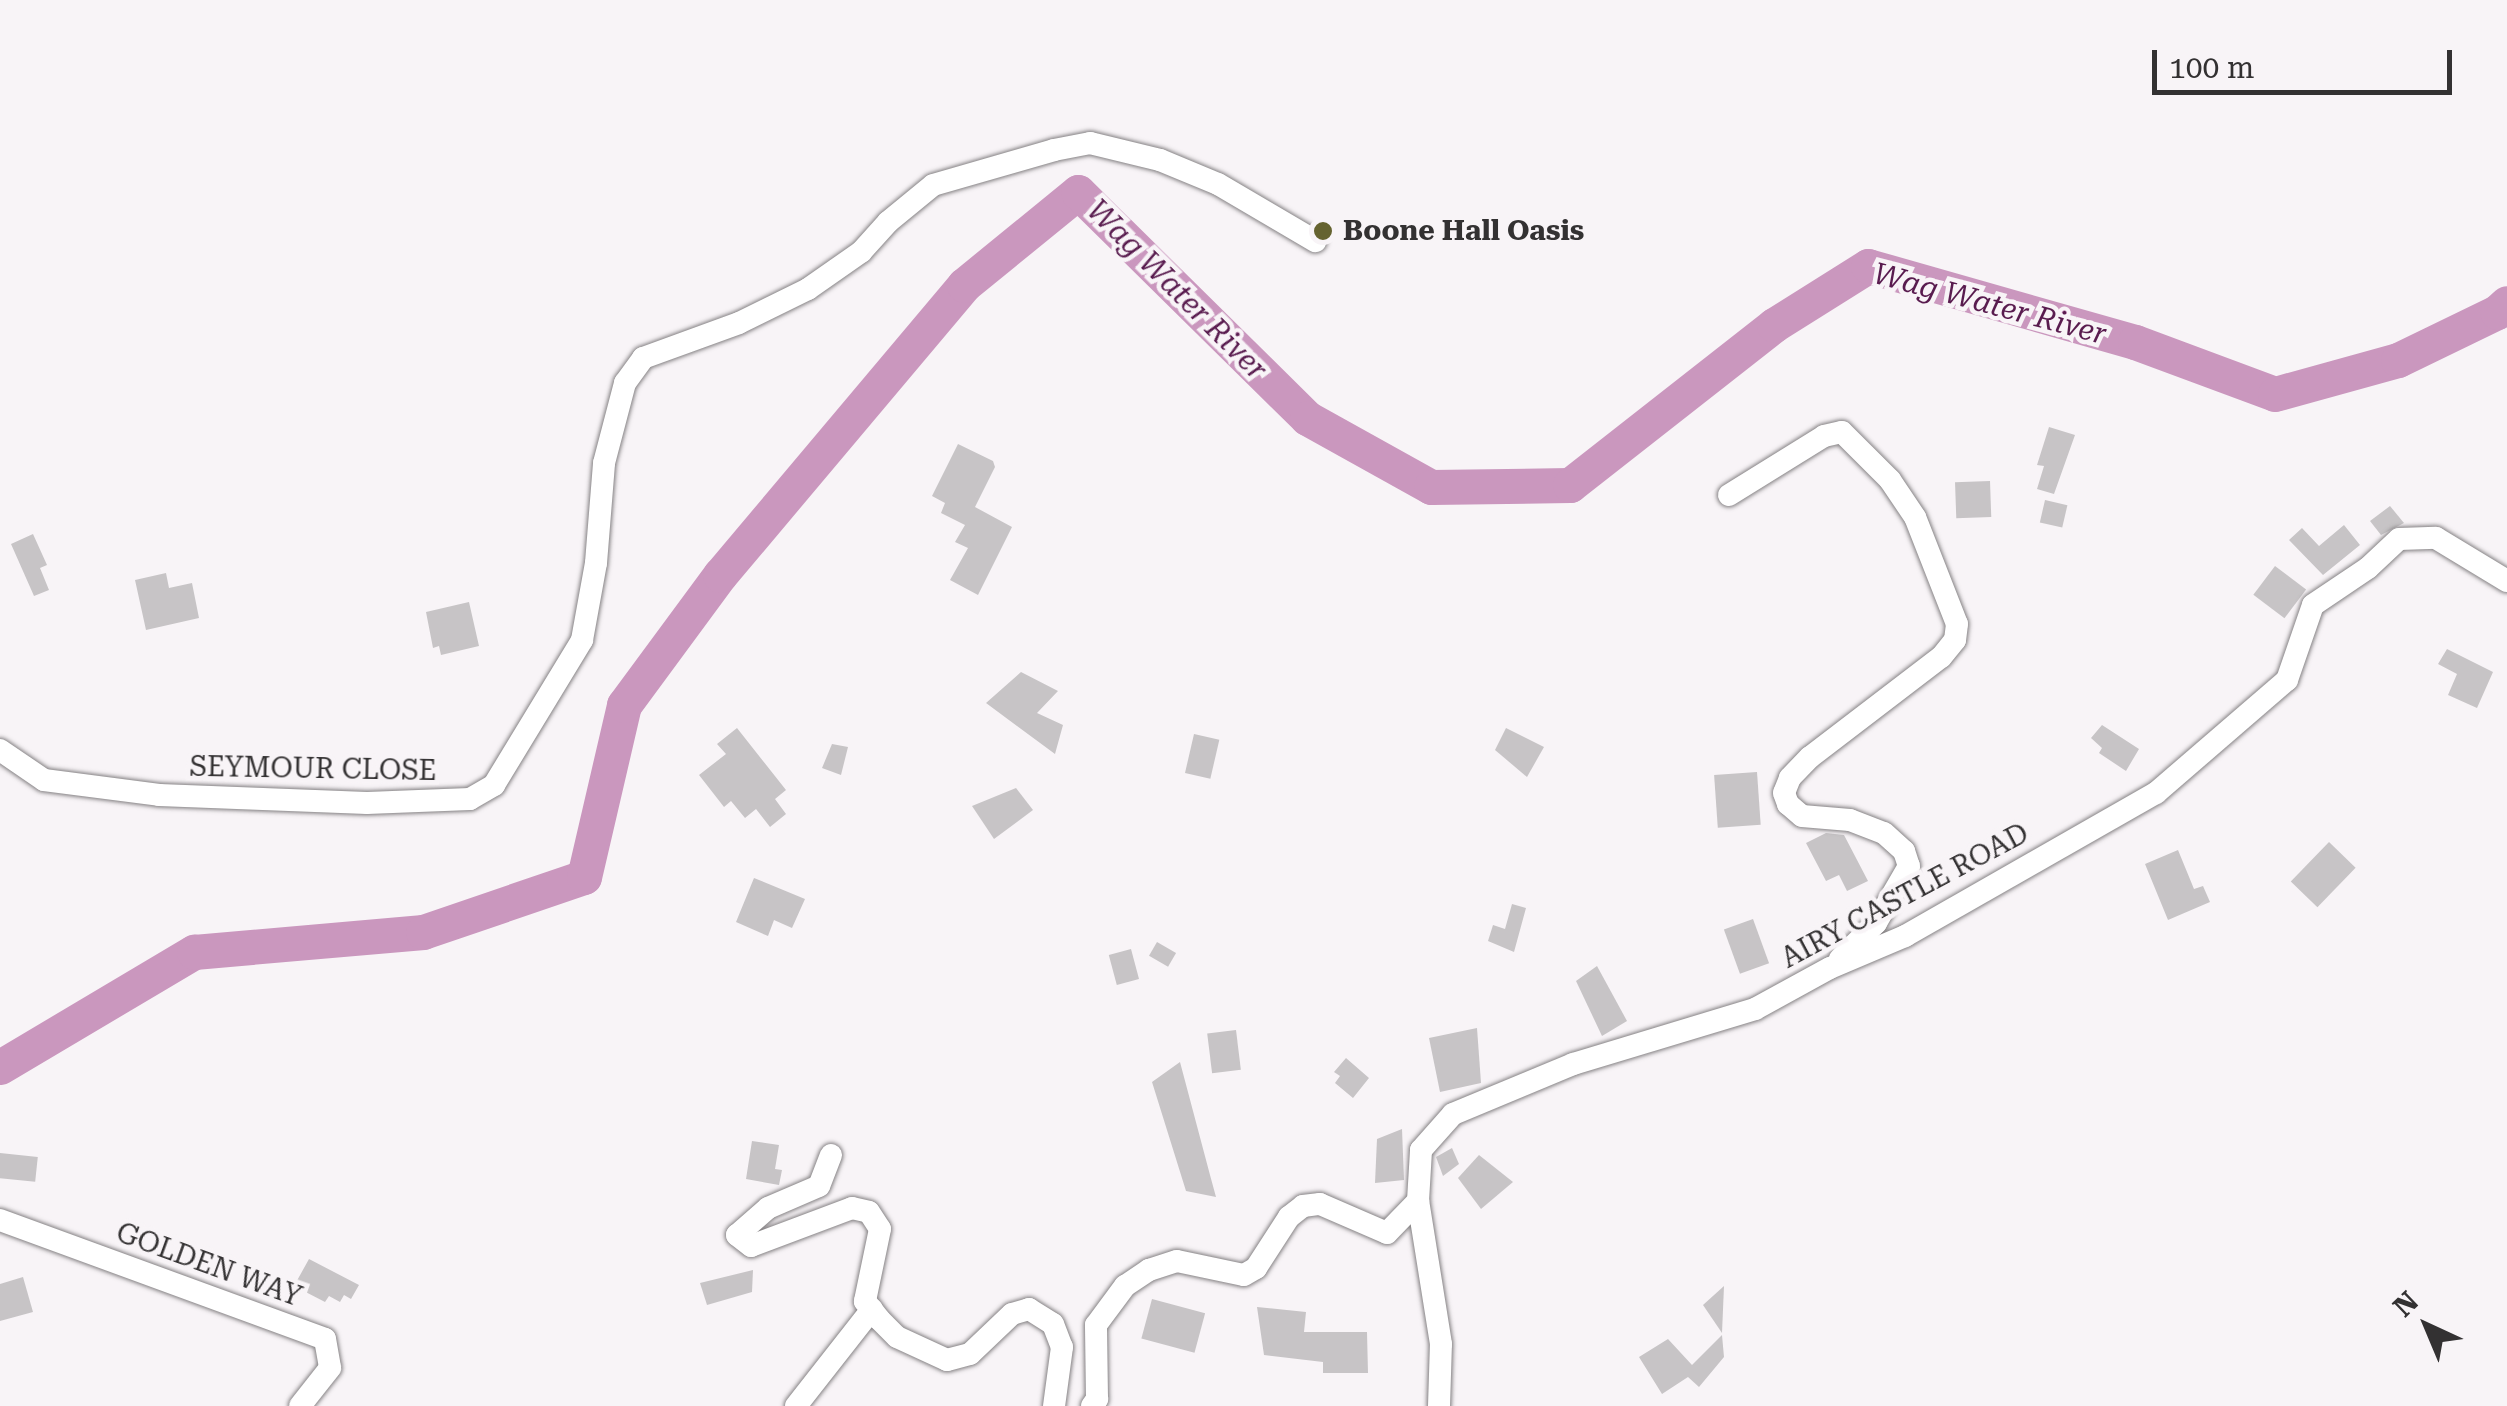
<!DOCTYPE html>
<html>
<head>
<meta charset="utf-8">
<style>
	body { margin:0 }
	#map { position:relative; width:2507px; height:1406px; overflow:hidden; background:#f8f4f7; font-family:"Roboto Serif",serif }
	div>[style] { position:absolute }
	.river>* { height:35px; margin:-17.5px; padding:0 17.5px; transform-origin:17.5px; border-radius:17.5px; background:#ca97be }
	.building>* { inset:0; background:#c7c4c6; transform-origin:0 0 }
	.roads { filter:drop-shadow(0 0 2px #858284) drop-shadow(0 0 2px #858284) }
	.street>* { height:22px; margin:-11px; padding:0 11px; transform-origin:11px; border-radius:11px; background:#fff }
	.dots>* { width:28px; height:28px; translate:-50% -50%; box-sizing:border-box; border:5px solid #f8f4f7; border-radius:50% }
	span { translate:-50% -50%; white-space:nowrap; text-align:center; line-height:1.15; -webkit-text-stroke:9px #f8f4f7; paint-order:stroke }
	.poi-label { font-size:28px; color:#333132; font-weight:700 }
	.left { translate:0 -50%; text-align:left }
	.street-label { font-size:28px; color:#333132 }
	.water-label { font-size:30px; color:#591c4f; font-style:italic }
	.north { position:absolute; left:2377px; top:1276px; width:100px; height:100px; -webkit-text-stroke:8px #f8f4f7; paint-order:stroke; rotate:316deg; font-size:28px; font-weight:700; line-height:40px; text-align:center; color:#333132 }
	.north::after { content:''; display:block; margin:auto; width:35px; height:45px; background:#333132; clip-path:polygon(50% 0,100% 100%,50% 72%,0 100%) }
	.scale { position:absolute; left:2152px; top:50px; width:300px; height:45px; box-sizing:border-box; border:5px solid #333132; border-top:0; padding-left:12px; font-size:30px; line-height:35px; white-space:nowrap; color:#333132; -webkit-text-stroke:8px #f8f4f7; paint-order:stroke }
</style>
</head>
<body>
<div id="map">
	<div class="river">
		<div style="left:0;top:1067px;width:226px;rotate:-30.7deg"></div>
		<div style="left:194px;top:952px;width:230px;rotate:-5deg"></div>
		<div style="left:423px;top:932px;width:170px;rotate:-18.9deg"></div>
		<div style="left:584px;top:877px;width:177px;rotate:-76.9deg"></div>
		<div style="left:624px;top:705px;width:162px;rotate:-53.6deg"></div>
		<div style="left:720px;top:575px;width:379px;rotate:-49.9deg"></div>
		<div style="left:964px;top:285px;width:147px;rotate:-39.2deg"></div>
		<div style="left:1078px;top:192px;width:322px;rotate:44.6deg"></div>
		<div style="left:1307px;top:418px;width:142px;rotate:29.1deg"></div>
		<div style="left:1431px;top:487px;width:139px;rotate:-0.8deg"></div>
		<div style="left:1570px;top:485px;width:259px;rotate:-38.1deg"></div>
		<div style="left:1774px;top:325px;width:111px;rotate:-32.1deg"></div>
		<div style="left:1868px;top:266px;width:278px;rotate:15.9deg"></div>
		<div style="left:2135px;top:342px;width:149px;rotate:20.4deg"></div>
		<div style="left:2275px;top:394px;width:128px;rotate:-15.5deg"></div>
		<div style="left:2398px;top:360px;width:110px;rotate:-25.9deg"></div>
		<div style="left:2497px;top:312px;width:13px;rotate:-42deg"></div>
	</div>
	<div class="building">
		<div style="clip-path:polygon(2049px 427px,2075px 435px,2054px 494px,2037px 489px,2044px 466px,2037px 465px)"></div>
		<div style="clip-path:polygon(958px 444px,993px 461px,995px 467px,975px 507px,1012px 527px,978px 595px,950px 580px,968px 548px,955px 542px,965px 525px,941px 513px,945px 503px,932px 496px)"></div>
		<div style="left:1990px;top:481px;width:36px;height:35px;rotate:88deg"></div>
		<div style="left:2045px;top:500px;width:23px;height:23px;rotate:13deg"></div>
		<div style="clip-path:polygon(2390px 506px,2404px 523px,2381px 535px,2370px 521px)"></div>
		<div style="clip-path:polygon(2344px 525px,2360px 545px,2323px 575px,2289px 540px,2302px 528px,2319px 546px)"></div>
		<div style="clip-path:polygon(33px 534px,47px 565px,40px 568px,49px 590px,34px 596px,11px 544px)"></div>
		<div style="left:2275px;top:566px;width:39px;height:36px;rotate:37deg"></div>
		<div style="clip-path:polygon(166px 573px,169px 588px,192px 583px,199px 618px,146px 630px,135px 580px)"></div>
		<div style="clip-path:polygon(469px 602px,479px 646px,441px 655px,439px 646px,433px 648px,426px 612px)"></div>
		<div style="clip-path:polygon(2447px 649px,2493px 672px,2477px 708px,2448px 695px,2457px 674px,2438px 664px)"></div>
		<div style="clip-path:polygon(1021px 672px,1058px 691px,1037px 713px,1063px 725px,1055px 754px,986px 703px)"></div>
		<div style="clip-path:polygon(2102px 725px,2139px 749px,2126px 771px,2099px 753px,2102px 748px,2091px 738px)"></div>
		<div style="clip-path:polygon(737px 728px,786px 790px,775px 799px,786px 814px,770px 827px,756px 809px,745px 818px,731px 801px,724px 807px,699px 775px,726px 754px,717px 744px)"></div>
		<div style="clip-path:polygon(1506px 728px,1544px 747px,1527px 777px,1495px 750px)"></div>
		<div style="left:1194px;top:734px;width:26px;height:40px;rotate:13deg"></div>
		<div style="clip-path:polygon(832px 744px,848px 747px,841px 775px,822px 768px)"></div>
		<div style="left:1757px;top:772px;width:53px;height:43px;rotate:86deg"></div>
		<div style="clip-path:polygon(1016px 788px,1033px 810px,994px 839px,972px 806px)"></div>
		<div style="clip-path:polygon(1826px 833px,1844px 835px,1868px 881px,1847px 891px,1839px 875px,1826px 881px,1806px 843px)"></div>
		<div style="left:2329px;top:842px;width:37px;height:55px;rotate:44deg"></div>
		<div style="clip-path:polygon(2178px 850px,2194px 889px,2203px 886px,2210px 902px,2168px 920px,2145px 864px)"></div>
		<div style="clip-path:polygon(754px 878px,805px 899px,792px 928px,774px 920px,768px 936px,736px 922px)"></div>
		<div style="clip-path:polygon(1512px 904px,1526px 908px,1514px 952px,1488px 941px,1493px 925px,1505px 929px)"></div>
		<div style="left:1753px;top:919px;width:47px;height:31px;rotate:70deg"></div>
		<div style="left:1157px;top:942px;width:22px;height:16px;rotate:30deg"></div>
		<div style="left:1131px;top:949px;width:31px;height:23px;rotate:75deg"></div>
		<div style="clip-path:polygon(1597px 966px,1627px 1021px,1602px 1036px,1576px 981px)"></div>
		<div style="clip-path:polygon(1477px 1028px,1481px 1083px,1440px 1092px,1429px 1038px)"></div>
		<div style="left:1236px;top:1030px;width:40px;height:29px;rotate:83deg"></div>
		<div style="clip-path:polygon(1346px 1058px,1369px 1078px,1353px 1098px,1335px 1083px,1340px 1076px,1334px 1072px)"></div>
		<div style="clip-path:polygon(1180px 1062px,1210px 1175px,1216px 1197px,1186px 1191px,1152px 1082px)"></div>
		<div style="clip-path:polygon(1402px 1129px,1404px 1180px,1375px 1183px,1377px 1139px)"></div>
		<div style="clip-path:polygon(752px 1141px,779px 1145px,775px 1169px,782px 1170px,779px 1185px,746px 1179px)"></div>
		<div style="clip-path:polygon(1452px 1148px,1459px 1164px,1443px 1176px,1436px 1157px)"></div>
		<div style="left:0;top:1153px;width:38px;height:25px;rotate:6deg"></div>
		<div style="clip-path:polygon(1479px 1155px,1513px 1182px,1481px 1209px,1458px 1178px)"></div>
		<div style="clip-path:polygon(309px 1259px,359px 1285px,351px 1299px,344px 1295px,340px 1302px,329px 1296px,325px 1302px,294px 1286px)"></div>
		<div style="clip-path:polygon(753px 1270px,752px 1292px,707px 1305px,700px 1283px)"></div>
		<div style="clip-path:polygon(23px 1277px,33px 1312px,0 1321px,0 1284px)"></div>
		<div style="clip-path:polygon(1724px 1286px,1722px 1333px,1703px 1305px)"></div>
		<div style="left:1152px;top:1299px;width:55px;height:41px;rotate:15deg"></div>
		<div style="clip-path:polygon(1257px 1307px,1306px 1312px,1304px 1332px,1367px 1332px,1368px 1373px,1323px 1373px,1323px 1362px,1264px 1355px)"></div>
		<div style="clip-path:polygon(1722px 1335px,1724px 1357px,1699px 1387px,1688px 1377px,1662px 1394px,1639px 1357px,1668px 1339px,1692px 1365px)"></div>
	</div>
	<div class="roads">
		<div class="street">
			<div style="left:1729px;top:495px;width:112px;rotate:-31.8deg"></div>
			<div style="left:1824px;top:436px;width:18px;rotate:-13deg"></div>
			<div style="left:1842px;top:432px;width:68px;rotate:45deg"></div>
			<div style="left:1890px;top:480px;width:45px;rotate:56deg"></div>
			<div style="left:1915px;top:517px;width:115px;rotate:68.6deg"></div>
			<div style="left:1957px;top:624px;width:16px;rotate:97deg"></div>
			<div style="left:1955px;top:640px;width:22px;rotate:129deg"></div>
			<div style="left:1941px;top:657px;width:165px;rotate:142.6deg"></div>
			<div style="left:1810px;top:757px;width:29px;rotate:134deg"></div>
			<div style="left:1790px;top:778px;width:16px;rotate:112deg"></div>
			<div style="left:1784px;top:793px;width:12px;rotate:70deg"></div>
			<div style="left:1788px;top:804px;width:18px;rotate:41deg"></div>
			<div style="left:1802px;top:816px;width:48px;rotate:4.8deg"></div>
			<div style="left:1850px;top:820px;width:36px;rotate:21deg"></div>
			<div style="left:1884px;top:833px;width:27px;rotate:42deg"></div>
			<div style="left:1904px;top:851px;width:16px;rotate:72deg"></div>
			<div style="left:1909px;top:866px;width:66px;rotate:120.1deg"></div>
			<div style="left:1876px;top:923px;width:51px;rotate:135deg"></div>
			<div style="left:0;top:750px;width:53px;rotate:34.3deg"></div>
			<div style="left:44px;top:780px;width:116px;rotate:7.4deg"></div>
			<div style="left:159px;top:795px;width:208px;rotate:2.2deg"></div>
			<div style="left:367px;top:803px;width:103px;rotate:-2.2deg"></div>
			<div style="left:470px;top:799px;width:28px;rotate:-30deg"></div>
			<div style="left:494px;top:785px;width:170px;rotate:-58.7deg"></div>
			<div style="left:582px;top:640px;width:78px;rotate:-79.7deg"></div>
			<div style="left:596px;top:563px;width:100px;rotate:-85.4deg"></div>
			<div style="left:604px;top:463px;width:83px;rotate:-75.3deg"></div>
			<div style="left:625px;top:383px;width:31px;rotate:-54deg"></div>
			<div style="left:643px;top:358px;width:102px;rotate:-20deg"></div>
			<div style="left:739px;top:323px;width:77px;rotate:-26.2deg"></div>
			<div style="left:808px;top:289px;width:65px;rotate:-34.9deg"></div>
			<div style="left:861px;top:252px;width:40px;rotate:-48deg"></div>
			<div style="left:888px;top:222px;width:58px;rotate:-39.4deg"></div>
			<div style="left:933px;top:185px;width:126px;rotate:-16.1deg"></div>
			<div style="left:1054px;top:150px;width:37px;rotate:-11deg"></div>
			<div style="left:1090px;top:143px;width:72px;rotate:13.7deg"></div>
			<div style="left:1160px;top:160px;width:63px;rotate:22.5deg"></div>
			<div style="left:1218px;top:184px;width:113px;rotate:30.4deg"></div>
			<div style="left:831px;top:1155px;width:33px;rotate:111deg"></div>
			<div style="left:819px;top:1186px;width:56px;rotate:156.7deg"></div>
			<div style="left:768px;top:1208px;width:41px;rotate:138.9deg"></div>
			<div style="left:737px;top:1235px;width:18px;rotate:38deg"></div>
			<div style="left:751px;top:1246px;width:108px;rotate:-20.6deg"></div>
			<div style="left:852px;top:1208px;width:17px;rotate:13deg"></div>
			<div style="left:869px;top:1212px;width:20px;rotate:57deg"></div>
			<div style="left:880px;top:1229px;width:74px;rotate:101.8deg"></div>
			<div style="left:865px;top:1301px;width:23px;rotate:52deg"></div>
			<div style="left:879px;top:1319px;width:25px;rotate:45deg"></div>
			<div style="left:897px;top:1337px;width:55px;rotate:24.7deg"></div>
			<div style="left:947px;top:1360px;width:24px;rotate:-15deg"></div>
			<div style="left:970px;top:1354px;width:58px;rotate:-43.6deg"></div>
			<div style="left:1012px;top:1314px;width:18px;rotate:-16deg"></div>
			<div style="left:1029px;top:1309px;width:28px;rotate:32deg"></div>
			<div style="left:1053px;top:1324px;width:25px;rotate:69deg"></div>
			<div style="left:1062px;top:1347px;width:60px;rotate:97.7deg"></div>
			<div style="left:0;top:1220px;width:346px;rotate:20.1deg"></div>
			<div style="left:325px;top:1339px;width:29px;rotate:80deg"></div>
			<div style="left:330px;top:1368px;width:48px;rotate:128.3deg"></div>
			<div style="left:796px;top:1406px;width:123px;rotate:-51.9deg"></div>
			<div style="left:1092px;top:1406px;width:9px;rotate:-54deg"></div>
			<div style="left:1097px;top:1399px;width:74px;rotate:-90.8deg"></div>
			<div style="left:1096px;top:1325px;width:49px;rotate:-53.4deg"></div>
			<div style="left:1125px;top:1286px;width:29px;rotate:-34deg"></div>
			<div style="left:1149px;top:1270px;width:29px;rotate:-18deg"></div>
			<div style="left:1177px;top:1261px;width:68px;rotate:11.8deg"></div>
			<div style="left:1244px;top:1275px;width:14px;rotate:-30deg"></div>
			<div style="left:1256px;top:1268px;width:61px;rotate:-57.1deg"></div>
			<div style="left:1289px;top:1217px;width:18px;rotate:-38deg"></div>
			<div style="left:1303px;top:1206px;width:17px;rotate:-7deg"></div>
			<div style="left:1320px;top:1204px;width:73px;rotate:23.4deg"></div>
			<div style="left:1387px;top:1233px;width:45px;rotate:-45.9deg"></div>
			<div style="left:1439px;top:1406px;width:62px;rotate:-88.2deg"></div>
			<div style="left:1441px;top:1344px;width:145px;rotate:-99.1deg"></div>
			<div style="left:1418px;top:1201px;width:51px;rotate:-86.6deg"></div>
			<div style="left:1421px;top:1150px;width:48px;rotate:-48.4deg"></div>
			<div style="left:1453px;top:1114px;width:130px;rotate:-22.6deg"></div>
			<div style="left:1573px;top:1064px;width:190px;rotate:-16.8deg"></div>
			<div style="left:1755px;top:1009px;width:85px;rotate:-28.7deg"></div>
			<div style="left:1830px;top:968px;width:82px;rotate:-23.1deg"></div>
			<div style="left:1905px;top:936px;width:289px;rotate:-29.7deg"></div>
			<div style="left:2156px;top:793px;width:173px;rotate:-40.8deg"></div>
			<div style="left:2287px;top:680px;width:79px;rotate:-70.9deg"></div>
			<div style="left:2313px;top:605px;width:66px;rotate:-33.9deg"></div>
			<div style="left:2368px;top:568px;width:42px;rotate:-43.1deg"></div>
			<div style="left:2399px;top:539px;width:37px;rotate:-2deg"></div>
			<div style="left:2436px;top:538px;width:83px;rotate:31.2deg"></div>
		</div>
	</div>
	<div class="dots">
		<div style="left:1323px;top:231px;background:#656330"></div>
	</div>
	<div class="poi-label">
		<span class="left" style="left:1343px;top:231px">Boone Hall Oasis</span>
	</div>
	<div class="street-label">
		<span style="left:313px;top:769px;rotate:1deg">SEYMOUR CLOSE</span>
		<span style="left:1905px;top:896px;rotate:-28deg">AIRY CASTLE ROAD</span>
		<span style="left:209px;top:1265px;rotate:20deg">GOLDEN WAY</span>
	</div>
	<div class="water-label">
		<span style="left:1177px;top:290px;rotate:45deg">Wag Water River</span>
		<span style="left:1990px;top:304px;rotate:15deg">Wag Water River</span>
	</div>
	<div class="north">N</div>
	<div class="scale">100 m</div>
</div>
</body>
</html>
